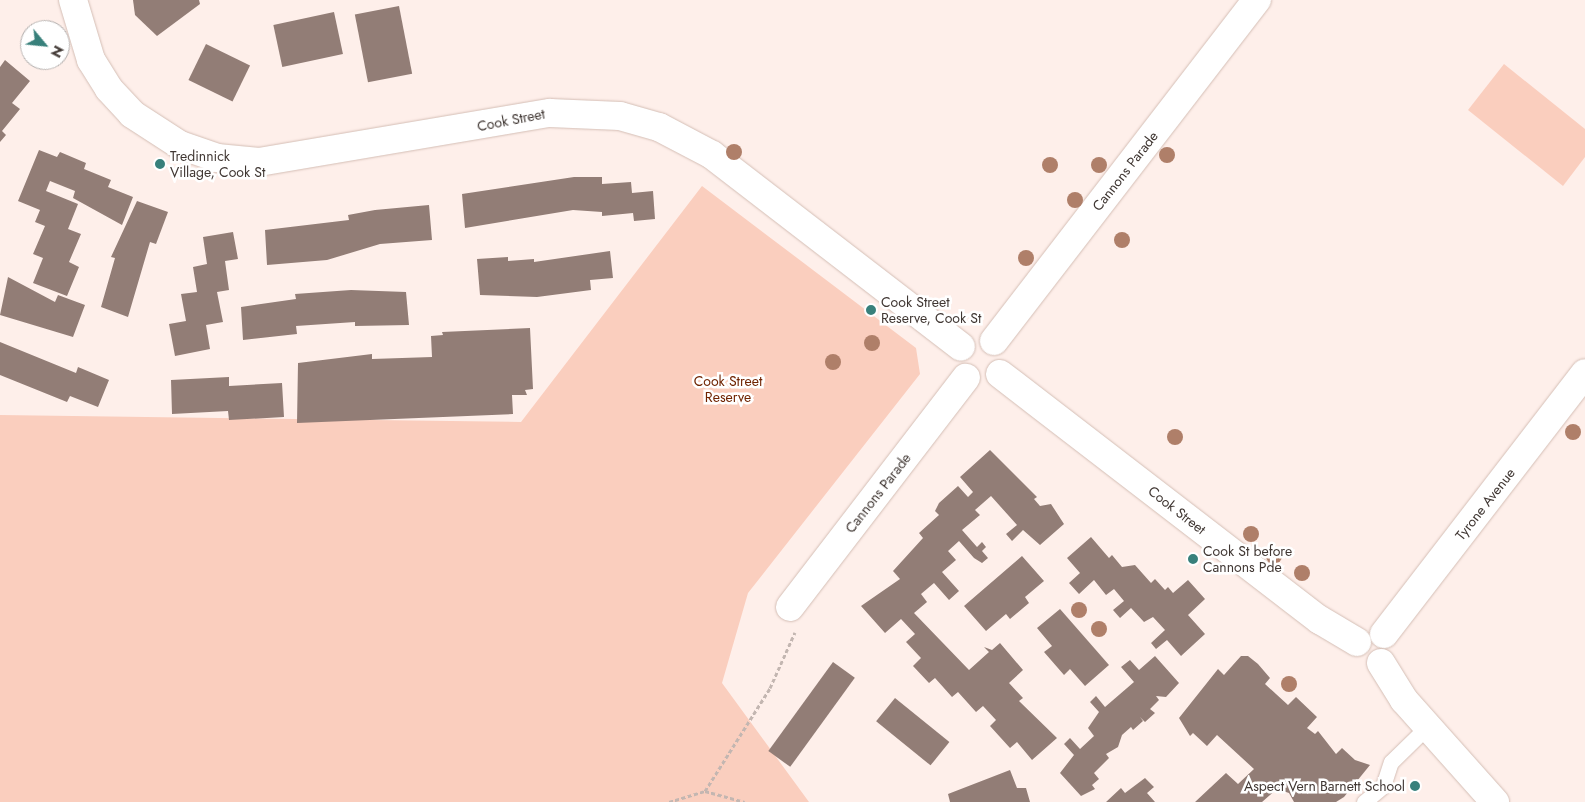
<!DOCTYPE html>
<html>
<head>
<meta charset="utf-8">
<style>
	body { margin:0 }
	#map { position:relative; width:1585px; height:802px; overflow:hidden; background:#feefea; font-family:Jost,sans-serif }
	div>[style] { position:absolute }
	.green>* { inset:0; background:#facebe }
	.building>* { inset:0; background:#927d76; transform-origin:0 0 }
	.path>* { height:3px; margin-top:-1.5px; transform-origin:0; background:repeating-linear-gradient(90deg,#c3b6b1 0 4px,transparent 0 6.5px) }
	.roads { filter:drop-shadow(0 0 1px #d4beb5) drop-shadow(0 0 1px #d4beb5) }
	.service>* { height:15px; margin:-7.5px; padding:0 7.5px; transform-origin:7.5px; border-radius:7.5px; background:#fff }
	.minor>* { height:28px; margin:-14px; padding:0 14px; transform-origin:14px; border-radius:14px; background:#fff }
	.trees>* { width:16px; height:16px; margin:-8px; border-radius:50%; background:#af7f69 }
	.dots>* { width:14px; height:14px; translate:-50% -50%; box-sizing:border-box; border:2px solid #fff; border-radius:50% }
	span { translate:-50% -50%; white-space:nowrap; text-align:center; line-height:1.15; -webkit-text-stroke:5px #fff; paint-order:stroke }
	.street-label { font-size:14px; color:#403733 }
	.poi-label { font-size:14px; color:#403733 }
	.left { translate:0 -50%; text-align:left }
	.right { translate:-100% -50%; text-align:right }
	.park-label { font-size:14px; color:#6f2300 }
	.north { position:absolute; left:20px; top:20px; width:50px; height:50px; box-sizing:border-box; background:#fff; border:1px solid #b3afad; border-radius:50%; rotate:118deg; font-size:14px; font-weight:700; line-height:20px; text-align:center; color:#403733 }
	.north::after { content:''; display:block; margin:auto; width:18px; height:22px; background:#38807b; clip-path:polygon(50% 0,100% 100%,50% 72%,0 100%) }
</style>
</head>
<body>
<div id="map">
	<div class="green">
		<div style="clip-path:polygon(1504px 64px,1585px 129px,1585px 157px,1563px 186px,1468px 110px)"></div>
		<div style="clip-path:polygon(702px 186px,916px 348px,920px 374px,748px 593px,722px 683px,809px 802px,0 802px,0 415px,521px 422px)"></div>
	</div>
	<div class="building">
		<div style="clip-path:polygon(133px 0,199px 0,200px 4px,157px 36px,135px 15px)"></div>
		<div style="left:399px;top:6px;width:69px;height:45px;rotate:79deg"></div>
		<div style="left:334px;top:12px;width:43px;height:62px;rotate:78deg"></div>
		<div style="left:206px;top:44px;width:49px;height:40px;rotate:26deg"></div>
		<div style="clip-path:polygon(5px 60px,30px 81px,12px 103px,20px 109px,2px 131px,6px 135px,0 142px,0 67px)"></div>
		<div style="clip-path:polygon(39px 150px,57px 157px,60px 152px,86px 163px,84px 169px,111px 180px,108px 187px,133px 197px,122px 225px,73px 198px,75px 191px,50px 181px,46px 191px,78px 204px,68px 229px,81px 234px,69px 262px,79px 267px,67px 296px,33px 283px,43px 258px,33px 254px,45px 226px,35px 222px,40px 210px,18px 201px)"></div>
		<div style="clip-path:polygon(574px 177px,602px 177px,602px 184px,631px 182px,632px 193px,653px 191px,655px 219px,634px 221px,633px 213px,602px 216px,602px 212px,573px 210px,465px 228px,462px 194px)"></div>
		<div style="clip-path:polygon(137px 201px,168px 212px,156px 244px,150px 242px,128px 317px,101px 307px,115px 258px,111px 257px)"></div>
		<div style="clip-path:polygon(429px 205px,432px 240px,380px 244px,327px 260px,267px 265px,265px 230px,349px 220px,348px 215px,375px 210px)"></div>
		<div style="clip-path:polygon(233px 232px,238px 259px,225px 261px,229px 290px,217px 292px,223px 322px,206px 325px,210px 349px,175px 356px,169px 324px,186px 321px,181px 294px,197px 292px,193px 267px,207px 264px,203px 237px)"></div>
		<div style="clip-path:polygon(610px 251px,613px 278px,590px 280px,591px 290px,537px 297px,480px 295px,477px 259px,508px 257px,508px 261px,534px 259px,534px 262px)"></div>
		<div style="clip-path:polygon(8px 277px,55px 302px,58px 295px,85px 305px,73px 337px,0 315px)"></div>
		<div style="clip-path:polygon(351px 290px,406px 292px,409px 325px,355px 326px,355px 322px,296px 326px,297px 334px,243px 340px,241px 307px,296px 299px,295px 294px)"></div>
		<div style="clip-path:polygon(530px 328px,533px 389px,525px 390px,527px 395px,512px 395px,513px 414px,297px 423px,298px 363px,372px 354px,372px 359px,432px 357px,431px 336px,443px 335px,442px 332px)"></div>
		<div style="clip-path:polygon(0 342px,76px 373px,78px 367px,109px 380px,98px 407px,70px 396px,67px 402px,0 375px)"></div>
		<div style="clip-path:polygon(229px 377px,229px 386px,282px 383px,284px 417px,229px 420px,228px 411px,172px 414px,171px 380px)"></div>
		<div style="clip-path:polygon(990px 450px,1037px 497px,1034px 499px,1040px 506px,1051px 504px,1064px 524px,1040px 545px,1023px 530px,1012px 541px,1006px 534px,1017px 525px,991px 496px,975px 510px,980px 515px,962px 530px,977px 547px,982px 542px,986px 547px,982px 551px,988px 558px,982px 563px,974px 558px,959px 541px,948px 551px,956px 560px,942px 572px,959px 591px,949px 600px,934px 583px,921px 594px,927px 602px,914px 613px,969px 670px,989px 652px,984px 647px,992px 650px,1000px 643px,1023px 670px,1009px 683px,1023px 698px,1019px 701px,1057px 738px,1032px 760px,1017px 742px,1010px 748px,990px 726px,996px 720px,983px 706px,976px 712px,958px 692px,952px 697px,935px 678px,929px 683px,913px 666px,921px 658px,906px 642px,915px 634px,901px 619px,885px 633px,861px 606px,900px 579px,893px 571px,923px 538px,919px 533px,939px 515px,935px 511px,939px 503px,958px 486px,968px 497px,973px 492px,960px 477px)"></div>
		<div style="clip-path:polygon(1091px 537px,1109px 558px,1112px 555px,1122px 567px,1135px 565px,1151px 583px,1155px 579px,1165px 590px,1168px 587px,1173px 593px,1188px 580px,1205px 599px,1188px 615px,1205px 634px,1181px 656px,1167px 640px,1156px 649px,1151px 643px,1165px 630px,1153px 617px,1144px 622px,1131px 608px,1120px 618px,1113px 610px,1124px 601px,1114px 589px,1106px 595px,1094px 580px,1079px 594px,1069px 583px,1080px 573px,1067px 558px)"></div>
		<div style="clip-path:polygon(1022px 556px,1044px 581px,1025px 597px,1029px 603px,1010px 619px,1006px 614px,986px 631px,964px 606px)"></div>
		<div style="clip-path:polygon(1060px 609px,1109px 665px,1085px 686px,1070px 669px,1064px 675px,1044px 652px,1052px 646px,1037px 628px)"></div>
		<div style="clip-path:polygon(1155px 656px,1179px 683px,1166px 697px,1156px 696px,1159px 700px,1150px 709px,1155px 713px,1145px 722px,1140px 717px,1143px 721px,1133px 730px,1131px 727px,1122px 735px,1118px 747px,1106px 754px,1109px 758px,1094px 773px,1099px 779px,1092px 785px,1095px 789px,1081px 796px,1060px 773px,1074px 755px,1064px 744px,1070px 738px,1080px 749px,1094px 736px,1088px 728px,1099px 712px,1090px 702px,1096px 696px,1105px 707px,1134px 682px,1121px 667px,1130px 660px,1139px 670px)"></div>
		<div style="clip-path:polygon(1241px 656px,1248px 656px,1258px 664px,1270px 678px,1265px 684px,1288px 705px,1296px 697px,1317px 717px,1307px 728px,1315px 734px,1318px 731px,1336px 754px,1342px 748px,1355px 760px,1370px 765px,1344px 797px,1336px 802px,1294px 802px,1289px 793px,1277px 789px,1262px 802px,1195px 802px,1226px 773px,1238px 784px,1254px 769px,1217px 735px,1207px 746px,1193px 733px,1190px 736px,1179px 718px,1218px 669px,1224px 675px)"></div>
		<div style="left:833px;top:662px;width:27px;height:110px;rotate:36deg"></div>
		<div style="left:895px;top:698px;width:70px;height:30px;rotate:39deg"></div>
		<div style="clip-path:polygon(1010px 770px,1017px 788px,1026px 788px,1030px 802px,950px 802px,948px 794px)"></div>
		<div style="clip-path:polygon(1145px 778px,1154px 787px,1147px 793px,1155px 802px,1106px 802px,1121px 788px,1125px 793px)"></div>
	</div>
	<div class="path">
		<div style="left:705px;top:791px;width:122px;rotate:-57.7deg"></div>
		<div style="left:770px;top:688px;width:61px;rotate:-65.9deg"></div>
		<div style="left:669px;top:802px;width:38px;rotate:-17deg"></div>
		<div style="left:705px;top:791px;width:41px;rotate:15.4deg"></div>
	</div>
	<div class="roads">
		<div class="service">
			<div style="left:1364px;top:802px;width:25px;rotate:-40deg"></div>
			<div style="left:1383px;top:786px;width:25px;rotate:-72deg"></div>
			<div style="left:1391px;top:762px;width:52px;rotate:-44.2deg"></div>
		</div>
		<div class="minor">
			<div style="left:73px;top:0;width:63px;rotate:73.3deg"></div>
			<div style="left:91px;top:60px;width:34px;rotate:58deg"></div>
			<div style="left:109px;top:89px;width:34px;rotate:47deg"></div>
			<div style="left:132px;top:114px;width:57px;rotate:32.9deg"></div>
			<div style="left:180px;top:145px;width:39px;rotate:19deg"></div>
			<div style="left:217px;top:158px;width:42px;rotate:5.4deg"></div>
			<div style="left:259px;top:162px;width:295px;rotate:-9.6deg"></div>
			<div style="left:550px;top:113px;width:70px;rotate:2.5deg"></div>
			<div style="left:620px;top:116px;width:41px;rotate:15.8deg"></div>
			<div style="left:659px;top:127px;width:60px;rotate:27.8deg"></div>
			<div style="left:712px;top:155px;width:314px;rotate:37.6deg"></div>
			<div style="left:994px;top:341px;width:431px;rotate:-52.4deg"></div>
			<div style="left:1000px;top:374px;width:404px;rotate:37.6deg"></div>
			<div style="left:1320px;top:620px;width:43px;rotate:30.7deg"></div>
			<div style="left:790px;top:607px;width:289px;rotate:-52.5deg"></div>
			<div style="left:1384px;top:634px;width:329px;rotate:-52.4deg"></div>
			<div style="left:1381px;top:663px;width:44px;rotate:58.1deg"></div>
			<div style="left:1404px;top:700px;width:137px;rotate:48.3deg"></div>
		</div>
	</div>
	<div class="trees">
		<div style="left:734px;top:152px"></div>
		<div style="left:1167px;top:155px"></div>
		<div style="left:1050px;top:165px"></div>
		<div style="left:1099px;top:165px"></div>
		<div style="left:1075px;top:200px"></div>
		<div style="left:1122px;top:240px"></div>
		<div style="left:1026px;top:258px"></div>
		<div style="left:872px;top:343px"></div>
		<div style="left:833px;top:362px"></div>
		<div style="left:1573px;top:432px"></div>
		<div style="left:1175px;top:437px"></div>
		<div style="left:1251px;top:534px"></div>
		<div style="left:1274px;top:556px"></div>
		<div style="left:1302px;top:573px"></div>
		<div style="left:1079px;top:610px"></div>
		<div style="left:1099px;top:629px"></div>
		<div style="left:1289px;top:684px"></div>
	</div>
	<div class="dots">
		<div style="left:160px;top:164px;background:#38807b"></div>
		<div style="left:871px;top:310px;background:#38807b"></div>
		<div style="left:1193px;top:559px;background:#38807b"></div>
		<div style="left:1415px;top:786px;background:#38807b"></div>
	</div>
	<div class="street-label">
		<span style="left:511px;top:120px;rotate:-11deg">Cook Street</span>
		<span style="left:1125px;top:171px;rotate:-52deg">Cannons Parade</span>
		<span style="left:878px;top:493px;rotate:-52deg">Cannons Parade</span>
		<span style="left:1485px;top:504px;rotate:-52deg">Tyrone Avenue</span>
		<span style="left:1177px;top:510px;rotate:38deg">Cook Street</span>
	</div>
	<div class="poi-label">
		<span class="left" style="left:170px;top:164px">Tredinnick<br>Village, Cook St</span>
		<span class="left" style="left:881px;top:310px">Cook Street<br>Reserve, Cook St</span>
		<span class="left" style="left:1203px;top:559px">Cook St before<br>Cannons Pde</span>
		<span class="right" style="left:1405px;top:786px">Aspect Vern Barnett School</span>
	</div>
	<div class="park-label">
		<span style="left:728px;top:389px">Cook Street<br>Reserve</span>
	</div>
	<div class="north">N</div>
</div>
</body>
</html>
